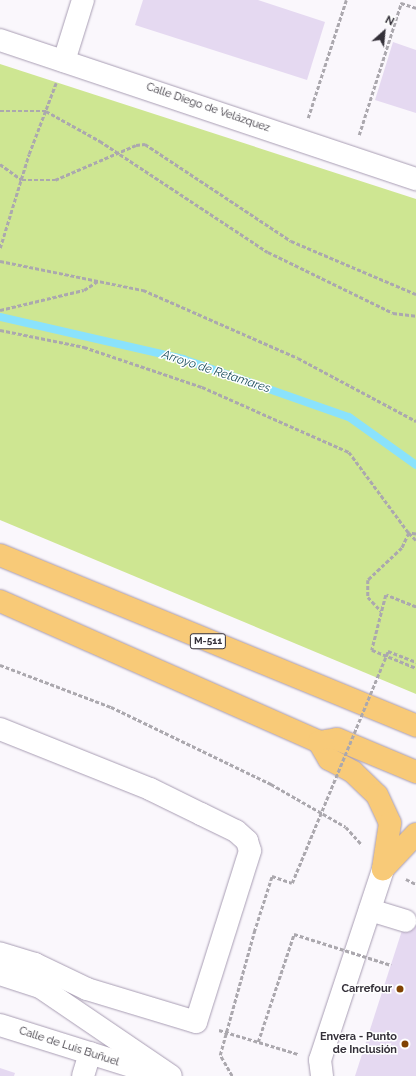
<!DOCTYPE html>
<html>
<head>
<meta charset="utf-8">
<style>
	body { margin:0 }
	#map { position:relative; width:416px; height:1076px; overflow:hidden; background:#faf7fc; font-family:Raleway,sans-serif }
	div>[style] { position:absolute }
	.green>* { inset:0; background:#cee692 }
	.stream>* { height:8px; margin:-4px; padding:0 4px; transform-origin:4px; border-radius:4px; background:#8ae2fc }
	.building>* { inset:0; background:#e5d9f1 }
	.path>* { height:2.5px; margin-top:-1.25px; transform-origin:0; background:repeating-linear-gradient(90deg,#aba8ae 0 4px,transparent 0 6px) }
	.roads { filter:drop-shadow(0 0 1px #a89db3) drop-shadow(0 0 1px #a89db3) }
	.minor>* { height:22px; margin:-11px; padding:0 11px; transform-origin:11px; border-radius:11px; background:#fff }
	.highway>* { height:22px; margin:-11px; padding:0 11px; transform-origin:11px; border-radius:11px; background:#f8ca78 }
	.path-bridge>* { height:2.5px; margin-top:-1.25px; transform-origin:0; background:repeating-linear-gradient(90deg,#aba8ae 0 4px,transparent 0 6px) }
	.dots>* { width:11px; height:11px; translate:-50% -50%; box-sizing:border-box; border:2px solid #fff; border-radius:50% }
	span { translate:-50% -50%; white-space:nowrap; text-align:center; line-height:1.15; -webkit-text-stroke:3px #fff; paint-order:stroke }
	.shield-label span { padding:1px 3px; background:#fff; border:1px solid; border-radius:3px; -webkit-text-stroke-width:0 }
	.shield-label { font-size:10px; color:#343039; font-weight:700 }
	.street-label { font-size:11px; color:#343039 }
	.poi-label { font-size:11px; color:#343039; font-weight:700 }
	.right { translate:-100% -50%; text-align:right }
	.water-label { font-size:12px; color:#1b4e5c; font-style:italic }
	.north { position:absolute; left:364px; top:12px; width:40px; height:40px; -webkit-text-stroke:3px #fff; paint-order:stroke; rotate:27deg; font-size:11px; font-weight:700; line-height:16px; text-align:center; color:#343039 }
	.north::after { content:''; display:block; margin:auto; width:14px; height:18px; background:#343039; clip-path:polygon(50% 0,100% 100%,50% 72%,0 100%) }
</style>
</head>
<body>
<div id="map">
	<div class="green">
		<div style="clip-path:polygon(0 64px,416px 199px,416px 694px,0 520px)"></div>
	</div>
	<div class="stream">
		<div style="left:0;top:317px;width:188px;rotate:12.9deg"></div>
		<div style="left:183px;top:359px;width:176px;rotate:19.3deg"></div>
		<div style="left:349px;top:417px;width:82px;rotate:35.6deg"></div>
	</div>
	<div class="building">
		<div style="clip-path:polygon(143px 0,258px 0,325px 22px,307px 80px,135px 25px)"></div>
		<div style="clip-path:polygon(393px 42px,416px 50px,416px 113px,375px 100px)"></div>
		<div style="clip-path:polygon(407px 915px,416px 918px,416px 1076px,355px 1076px)"></div>
		<div style="clip-path:polygon(0 1068px,15px 1073px,14px 1076px,0 1076px)"></div>
	</div>
	<div class="path">
		<div style="left:0;top:111px;width:46px"></div>
		<div style="left:46px;top:111px;width:62px;rotate:29.1deg"></div>
		<div style="left:100px;top:141px;width:201px;rotate:33.5deg"></div>
		<div style="left:268px;top:252px;width:139px;rotate:26deg"></div>
		<div style="left:393px;top:313px;width:23px;rotate:7deg"></div>
		<div style="left:308px;top:118px;width:124px;rotate:-72.1deg"></div>
		<div style="left:359px;top:135px;width:139px;rotate:-72.3deg"></div>
		<div style="left:401px;top:3px;width:16px;rotate:18deg"></div>
		<div style="left:0;top:164px;width:27px;rotate:36deg"></div>
		<div style="left:22px;top:180px;width:33px"></div>
		<div style="left:55px;top:180px;width:88px;rotate:-23.4deg"></div>
		<div style="left:136px;top:145px;width:9px;rotate:-6deg"></div>
		<div style="left:145px;top:144px;width:175px;rotate:33.6deg"></div>
		<div style="left:291px;top:241px;width:136px;rotate:23deg"></div>
		<div style="left:0;top:248px;width:98px;rotate:-72.9deg"></div>
		<div style="left:29px;top:154px;width:76px;rotate:-69.2deg"></div>
		<div style="left:0;top:261px;width:146px;rotate:11.5deg"></div>
		<div style="left:143px;top:290px;width:169px;rotate:23.7deg"></div>
		<div style="left:298px;top:358px;width:134px;rotate:28.1deg"></div>
		<div style="left:0;top:310px;width:86px;rotate:-13.4deg"></div>
		<div style="left:84px;top:290px;width:17px;rotate:-33deg"></div>
		<div style="left:0;top:330px;width:86px;rotate:11.4deg"></div>
		<div style="left:84px;top:347px;width:125px;rotate:18.7deg"></div>
		<div style="left:202px;top:387px;width:161px;rotate:23.9deg"></div>
		<div style="left:349px;top:452px;width:101px;rotate:53.5deg"></div>
		<div style="left:409px;top:533px;width:17px;rotate:115deg"></div>
		<div style="left:402px;top:548px;width:47px;rotate:136.7deg"></div>
		<div style="left:368px;top:580px;width:17px;rotate:90deg"></div>
		<div style="left:368px;top:597px;width:19px;rotate:47deg"></div>
		<div style="left:416px;top:534px;width:7px;rotate:-172deg"></div>
		<div style="left:409px;top:533px;width:10px;rotate:45deg"></div>
		<div style="left:416px;top:607px;width:32px;rotate:-158deg"></div>
		<div style="left:386px;top:595px;width:57px;rotate:104.3deg"></div>
		<div style="left:372px;top:650px;width:48px;rotate:22.2deg"></div>
		<div style="left:388px;top:651px;width:30px;rotate:21deg"></div>
		<div style="left:0;top:665px;width:119px;rotate:20.7deg"></div>
		<div style="left:111px;top:707px;width:178px;rotate:25.7deg"></div>
		<div style="left:271px;top:784px;width:86px;rotate:29.8deg"></div>
		<div style="left:346px;top:827px;width:24px;rotate:48deg"></div>
		<div style="left:406px;top:879px;width:11px;rotate:27deg"></div>
		<div style="left:219px;top:1030px;width:83px;rotate:16.9deg"></div>
		<div style="left:258px;top:1042px;width:114px;rotate:-71.6deg"></div>
		<div style="left:232px;top:1076px;width:24px;rotate:-120deg"></div>
		<div style="left:220px;top:1055px;width:128px;rotate:-74.5deg"></div>
		<div style="left:254px;top:932px;width:59px;rotate:-72.2deg"></div>
		<div style="left:272px;top:876px;width:21px;rotate:19deg"></div>
	</div>
	<div class="roads">
		<div class="minor">
			<div style="left:0;top:40px;width:439px;rotate:18.5deg"></div>
			<div style="left:64px;top:61px;width:64px;rotate:-72.7deg"></div>
			<div style="left:0;top:729px;width:162px;rotate:21.8deg"></div>
			<div style="left:150px;top:789px;width:57px;rotate:26.1deg"></div>
			<div style="left:201px;top:814px;width:39px;rotate:26deg"></div>
			<div style="left:236px;top:831px;width:15px;rotate:42deg"></div>
			<div style="left:247px;top:841px;width:10px;rotate:73deg"></div>
			<div style="left:250px;top:851px;width:179px;rotate:107.5deg"></div>
			<div style="left:196px;top:1022px;width:114px;rotate:-163.2deg"></div>
			<div style="left:87px;top:989px;width:58px;rotate:-154.3deg"></div>
			<div style="left:35px;top:964px;width:37px;rotate:-163deg"></div>
			<div style="left:370px;top:910px;width:37px;rotate:17deg"></div>
			<div style="left:0;top:974px;width:42px;rotate:18deg"></div>
			<div style="left:40px;top:987px;width:158px;rotate:34.2deg"></div>
			<div style="left:0;top:1025px;width:164px;rotate:17.4deg"></div>
			<div style="left:83px;top:1076px;width:24px;rotate:-73deg"></div>
			<div style="left:322px;top:1076px;width:16px;rotate:-97deg"></div>
			<div style="left:320px;top:1060px;width:201px;rotate:-71.7deg"></div>
		</div>
		<div class="highway">
			<div style="left:0;top:555px;width:450px;rotate:22.3deg"></div>
			<div style="left:0;top:601px;width:349px;rotate:23.8deg"></div>
			<div style="left:319px;top:742px;width:18px;rotate:-9deg"></div>
			<div style="left:337px;top:739px;width:86px;rotate:22.7deg"></div>
			<div style="left:319px;top:742px;width:20px;rotate:60deg"></div>
			<div style="left:329px;top:759px;width:27px;rotate:28deg"></div>
			<div style="left:353px;top:772px;width:33px;rotate:44deg"></div>
			<div style="left:377px;top:795px;width:31px;rotate:65deg"></div>
			<div style="left:390px;top:823px;width:47px;rotate:98.7deg"></div>
			<div style="left:383px;top:869px;width:48px;rotate:-46.7deg"></div>
		</div>
	</div>
	<div class="path-bridge">
		<div style="left:292px;top:883px;width:251px;rotate:-67.5deg"></div>
		<div style="left:294px;top:934px;width:102px;rotate:17.7deg"></div>
	</div>
	<div class="dots">
		<div style="left:400px;top:989px;background:#814303"></div>
		<div style="left:405px;top:1044px;background:#814303"></div>
	</div>
	<div class="shield-label">
		<span style="left:208px;top:641px">M-511</span>
	</div>
	<div class="street-label">
		<span style="left:208px;top:108px;rotate:19deg">Calle Diego de Velázquez</span>
		<span style="left:69px;top:1047px;rotate:18deg">Calle de Luis Buñuel</span>
	</div>
	<div class="poi-label">
		<span class="right" style="left:392px;top:989px">Carrefour</span>
		<span class="right" style="left:397px;top:1044px">Envera - Punto<br>de Inclusión</span>
	</div>
	<div class="water-label">
		<span style="left:216px;top:372px;rotate:18deg">Arroyo de Retamares</span>
	</div>
	<div class="north">N</div>
</div>
</body>
</html>
